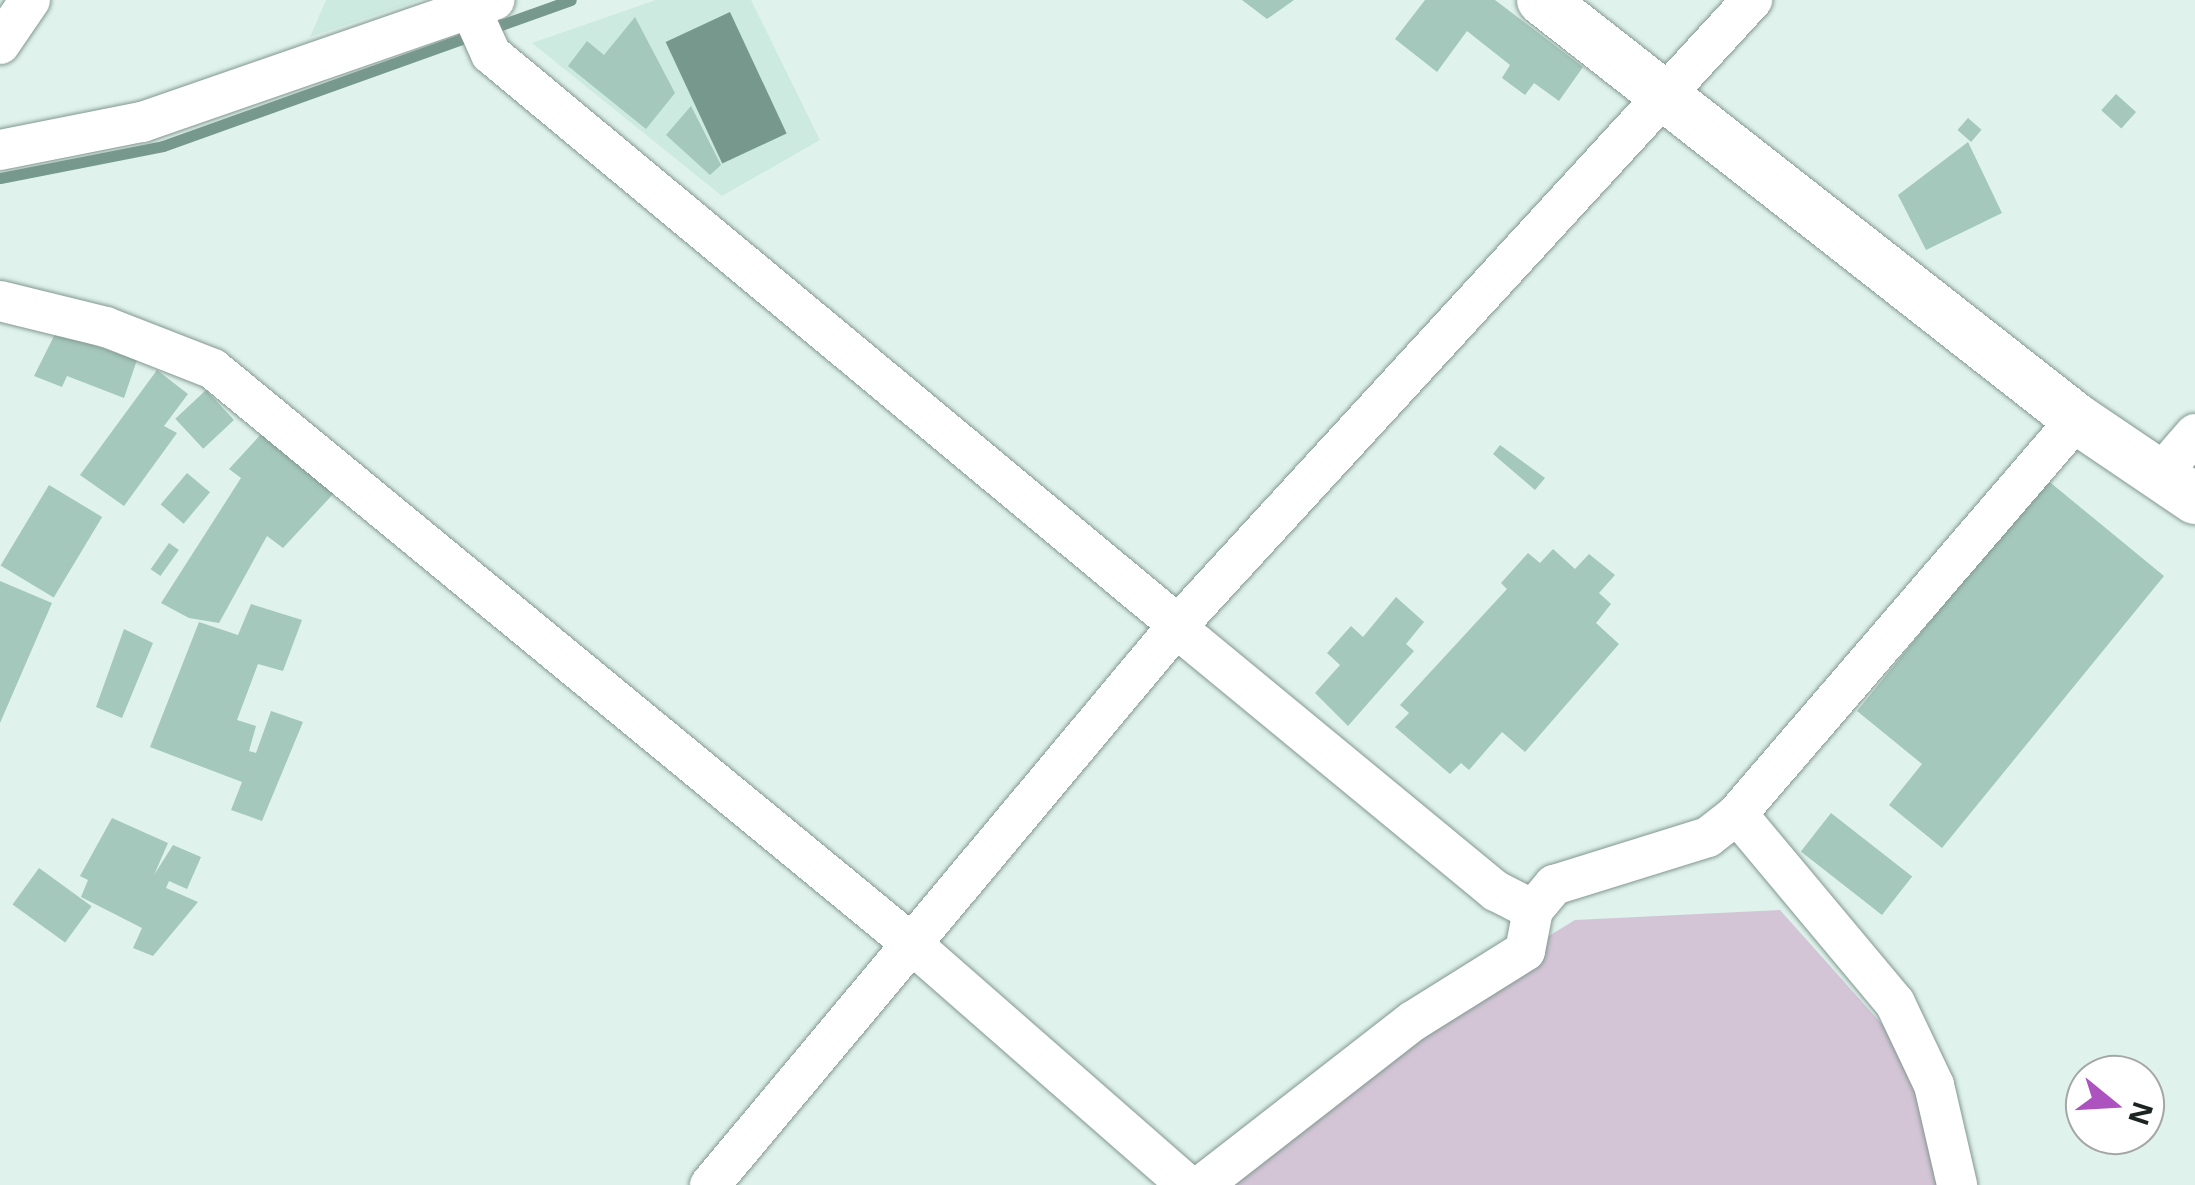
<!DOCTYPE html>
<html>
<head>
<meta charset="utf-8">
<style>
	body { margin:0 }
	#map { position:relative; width:2195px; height:1185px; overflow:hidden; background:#dff3ec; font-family:"Noto Sans",sans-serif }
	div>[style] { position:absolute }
	.built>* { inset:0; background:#cceadf }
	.green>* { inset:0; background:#d3c5d6 }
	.water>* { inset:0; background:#77998d; transform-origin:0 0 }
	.stream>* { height:11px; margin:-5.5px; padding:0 5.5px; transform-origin:5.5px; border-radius:5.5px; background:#77998d }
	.building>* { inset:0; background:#a4c8bb; transform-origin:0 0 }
	.roads { filter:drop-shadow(0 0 2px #839790) drop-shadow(0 0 2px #839790) }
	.minor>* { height:40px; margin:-20px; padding:0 20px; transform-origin:20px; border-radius:20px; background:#fff }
	.tertiary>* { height:50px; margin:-25px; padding:0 25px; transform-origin:25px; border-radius:25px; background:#fff }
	span { translate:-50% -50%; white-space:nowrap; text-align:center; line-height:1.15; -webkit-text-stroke:10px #fff; paint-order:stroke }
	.north { position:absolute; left:2065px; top:1055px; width:100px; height:100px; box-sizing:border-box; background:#fff; border:2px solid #a4a7a6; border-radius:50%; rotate:108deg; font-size:28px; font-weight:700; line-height:40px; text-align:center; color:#1c2421 }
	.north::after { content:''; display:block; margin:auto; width:35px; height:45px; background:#ac53bf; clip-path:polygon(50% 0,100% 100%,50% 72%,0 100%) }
</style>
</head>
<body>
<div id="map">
	<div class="built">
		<div style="clip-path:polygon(326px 0,420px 0,310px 37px)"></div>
		<div style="clip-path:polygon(656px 0,751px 0,820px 140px,722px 196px,532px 43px)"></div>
	</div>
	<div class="green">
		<div style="clip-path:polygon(1780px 910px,1930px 1078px,1951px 1185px,1202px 1185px,1419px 1015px,1575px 920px)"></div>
	</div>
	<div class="water">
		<div style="left:730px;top:12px;width:134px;height:71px;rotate:65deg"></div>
	</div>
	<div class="stream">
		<div style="left:0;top:178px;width:166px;rotate:-11.1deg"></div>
		<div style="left:163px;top:146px;width:433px;rotate:-19.7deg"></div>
	</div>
	<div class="building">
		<div style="clip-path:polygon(1242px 0,1294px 0,1267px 19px)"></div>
		<div style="clip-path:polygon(1425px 0,1495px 0,1583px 67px,1559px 101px,1534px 83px,1525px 95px,1502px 78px,1510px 65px,1467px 31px,1437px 72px,1395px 39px)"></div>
		<div style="clip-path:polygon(635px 17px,675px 93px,646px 129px,568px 66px,587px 41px,604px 55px)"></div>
		<div style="left:2116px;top:94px;width:27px;height:22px;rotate:42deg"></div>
		<div style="clip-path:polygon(691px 106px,721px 165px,710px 175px,666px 135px)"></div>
		<div style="left:1968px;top:118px;width:18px;height:16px;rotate:41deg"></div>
		<div style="clip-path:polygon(1968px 142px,2002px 213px,1926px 250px,1898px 195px)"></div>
		<div style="clip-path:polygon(56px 332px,137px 360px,124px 398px,67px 376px,62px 387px,34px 376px)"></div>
		<div style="clip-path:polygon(157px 370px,188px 394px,164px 426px,177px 433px,124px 506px,80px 475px)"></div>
		<div style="left:206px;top:390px;width:41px;height:42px;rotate:47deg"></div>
		<div style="clip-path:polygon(264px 431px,336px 491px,283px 548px,267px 536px,219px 623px,189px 618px,161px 603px,241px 478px,229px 469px)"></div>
		<div style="clip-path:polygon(1500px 445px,1545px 478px,1535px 490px,1493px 454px)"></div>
		<div style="left:187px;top:473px;width:30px;height:41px;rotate:40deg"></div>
		<div style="clip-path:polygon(2046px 479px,2164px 576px,1942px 848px,1889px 805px,1922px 764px,1857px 711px)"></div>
		<div style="left:49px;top:485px;width:62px;height:94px;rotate:31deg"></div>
		<div style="left:169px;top:543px;width:12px;height:32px;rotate:35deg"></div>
		<div style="clip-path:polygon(1553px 549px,1575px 569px,1589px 554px,1615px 575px,1599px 593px,1611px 604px,1596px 623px,1619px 644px,1525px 752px,1502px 732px,1469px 770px,1461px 763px,1450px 774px,1395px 727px,1409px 713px,1400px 705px,1507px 589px,1501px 583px,1528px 553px,1540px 563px)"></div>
		<div style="clip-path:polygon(0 581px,52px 603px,0 723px)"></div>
		<div style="clip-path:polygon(1396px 597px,1424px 622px,1406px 644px,1414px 651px,1348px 726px,1315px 693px,1340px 665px,1327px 653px,1351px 626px,1363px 637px)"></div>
		<div style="clip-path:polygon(251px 604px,302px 620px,283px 671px,258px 664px,237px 720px,256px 726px,249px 751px,256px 753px,271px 711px,303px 722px,262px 821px,231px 810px,242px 782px,150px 747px,199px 622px,238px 635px)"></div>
		<div style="clip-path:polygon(124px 629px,153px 643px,122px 718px,96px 707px)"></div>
		<div style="left:1831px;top:813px;width:103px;height:49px;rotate:38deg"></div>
		<div style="clip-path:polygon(112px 818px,168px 843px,154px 875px,173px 845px,201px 857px,187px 889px,169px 881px,166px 888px,198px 902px,153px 956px,133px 948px,142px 928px,81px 897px,88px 880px,80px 876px)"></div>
		<div style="left:39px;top:868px;width:65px;height:45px;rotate:36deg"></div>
	</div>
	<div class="roads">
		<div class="minor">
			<div style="left:471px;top:10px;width:48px;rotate:65.6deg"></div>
			<div style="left:491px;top:54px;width:893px;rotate:39.73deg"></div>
			<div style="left:0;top:44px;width:53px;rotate:-55.7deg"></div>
			<div style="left:0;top:150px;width:145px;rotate:-11.2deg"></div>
			<div style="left:142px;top:122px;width:373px;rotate:-19.1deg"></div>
			<div style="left:0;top:301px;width:109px;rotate:13.8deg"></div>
			<div style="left:106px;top:327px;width:115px;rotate:21.4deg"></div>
			<div style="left:213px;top:369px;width:907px;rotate:39.45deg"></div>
			<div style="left:913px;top:945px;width:364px;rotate:41.2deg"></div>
			<div style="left:2157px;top:478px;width:58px;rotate:-49.2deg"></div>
			<div style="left:1179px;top:630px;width:411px;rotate:39.5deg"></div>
			<div style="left:1496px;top:891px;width:42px;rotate:27.2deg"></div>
			<div style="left:1737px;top:814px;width:246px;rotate:50.1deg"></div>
			<div style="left:1895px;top:1003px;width:91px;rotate:64.6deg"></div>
			<div style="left:1934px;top:1085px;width:103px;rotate:77deg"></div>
			<div style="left:710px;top:1185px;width:730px;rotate:-50.11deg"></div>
			<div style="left:1178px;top:625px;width:849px;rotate:-47.44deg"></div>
			<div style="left:1202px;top:1185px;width:267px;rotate:-37.9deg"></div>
			<div style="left:1413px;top:1021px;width:132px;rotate:-32deg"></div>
			<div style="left:1525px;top:951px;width:42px;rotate:-79deg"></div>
			<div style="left:1533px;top:910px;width:33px;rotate:-50deg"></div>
			<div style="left:1554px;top:885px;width:161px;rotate:-17.3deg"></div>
			<div style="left:1708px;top:837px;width:37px;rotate:-38deg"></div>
			<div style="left:1737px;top:814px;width:521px;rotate:-49.28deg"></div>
		</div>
		<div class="tertiary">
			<div style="left:1542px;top:0;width:680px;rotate:38.07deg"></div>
			<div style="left:2077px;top:419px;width:143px;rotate:34.1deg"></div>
		</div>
	</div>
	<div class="north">N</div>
</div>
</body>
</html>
